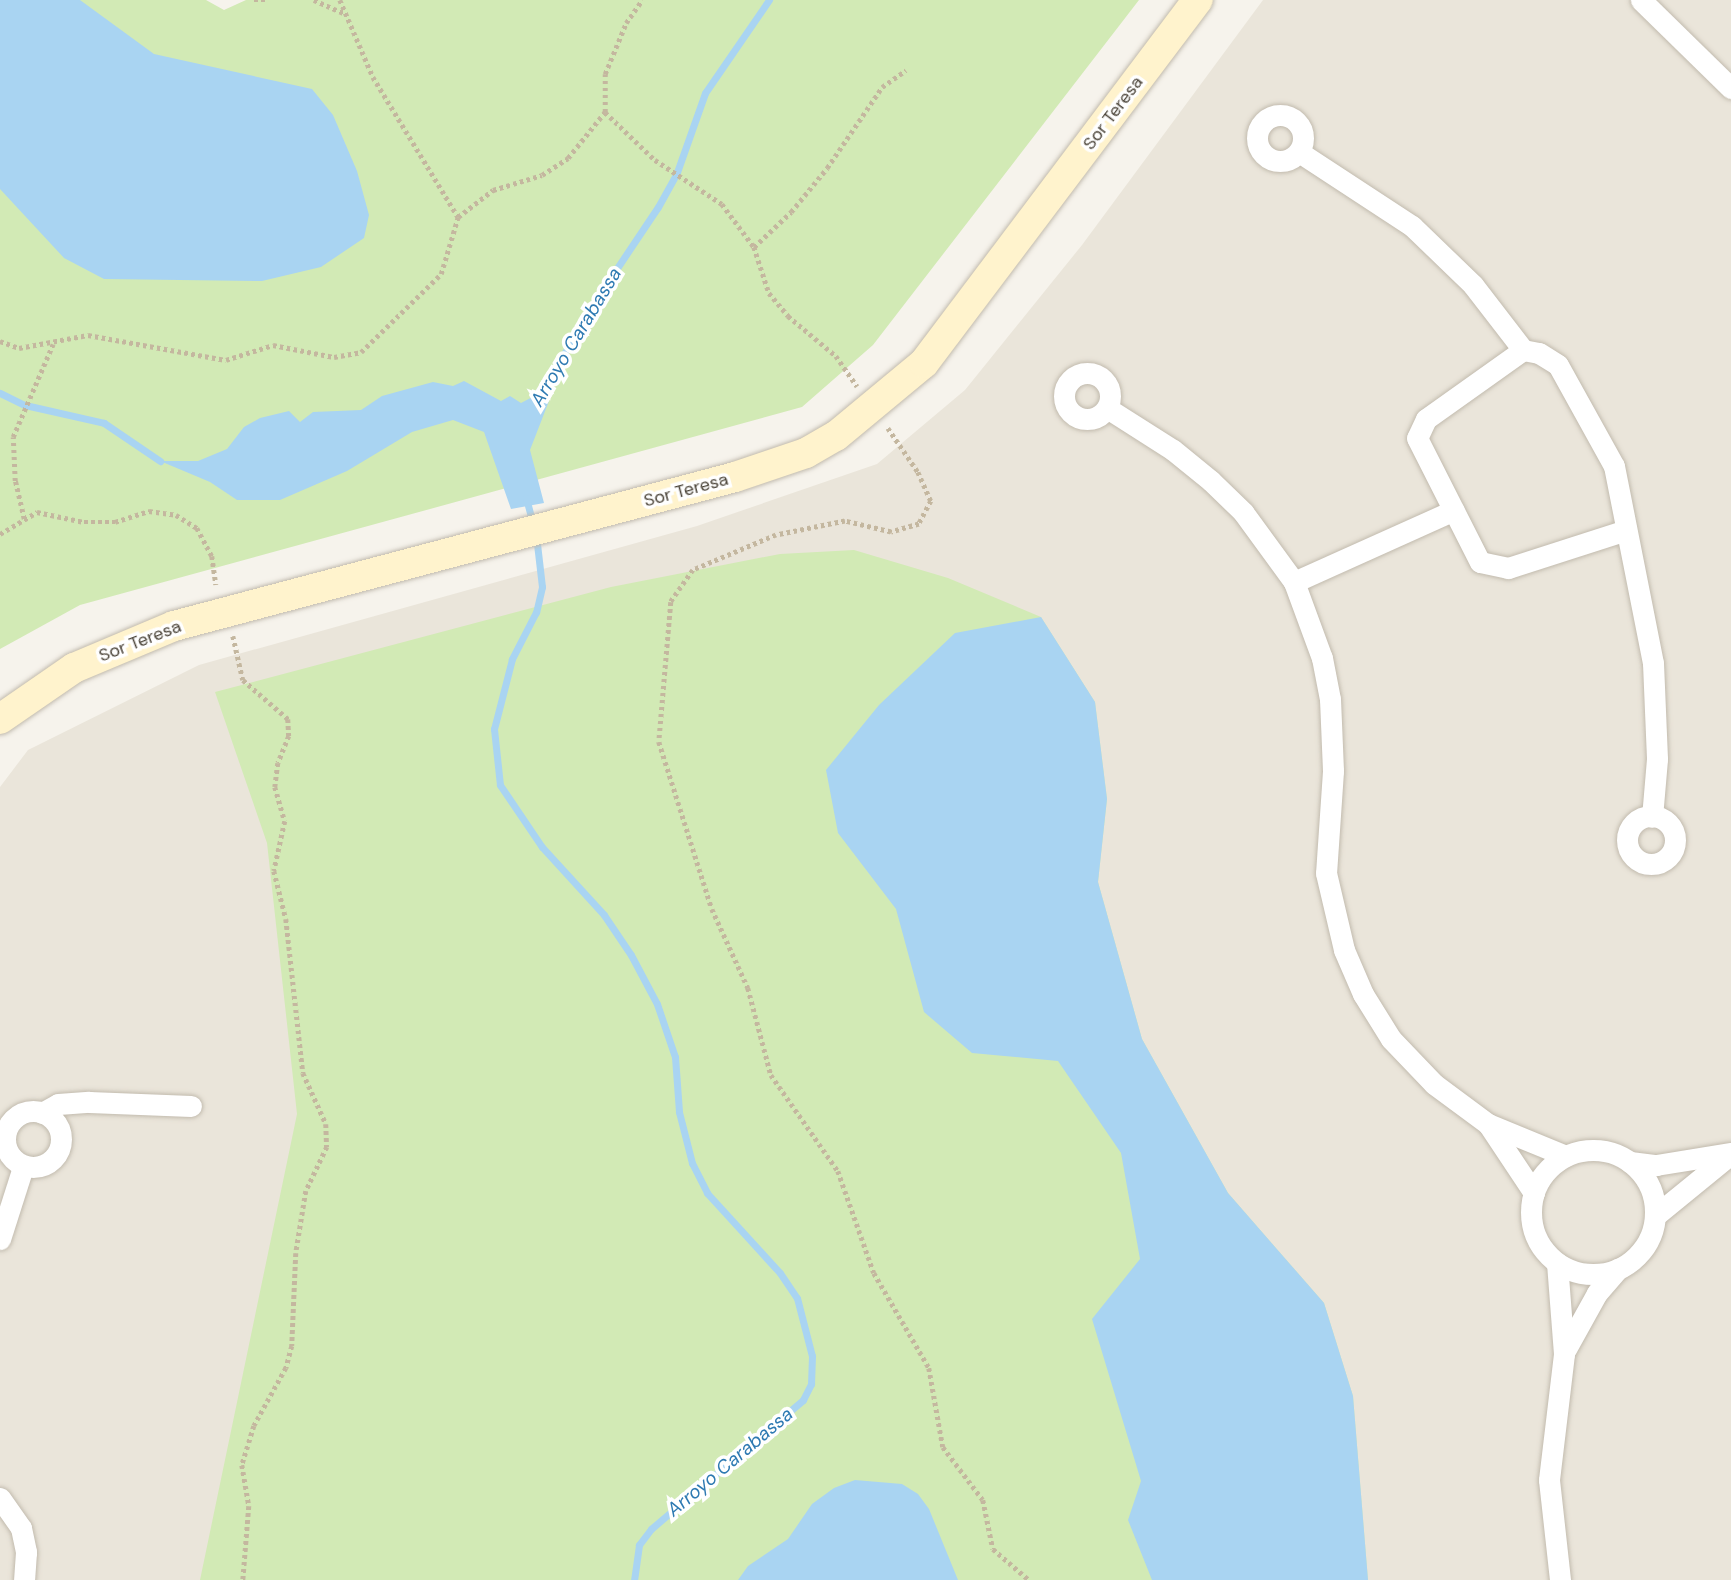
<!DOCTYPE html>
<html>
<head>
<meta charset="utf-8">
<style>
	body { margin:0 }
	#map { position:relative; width:1731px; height:1580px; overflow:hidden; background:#f6f3ec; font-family:"DM Sans",sans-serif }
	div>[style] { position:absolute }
	.residential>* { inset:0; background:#eae5da }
	.green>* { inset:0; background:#d2eab5 }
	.water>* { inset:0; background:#a9d4f2 }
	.stream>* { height:7px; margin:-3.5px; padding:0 3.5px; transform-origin:3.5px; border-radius:3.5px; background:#a9d4f2 }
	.path>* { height:4.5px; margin-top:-2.25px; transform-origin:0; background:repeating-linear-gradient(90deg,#c4b79f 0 3.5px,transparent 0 7px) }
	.roads { filter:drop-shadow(0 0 2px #c2bbae) drop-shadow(0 0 2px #c2bbae) }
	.street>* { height:21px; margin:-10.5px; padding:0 10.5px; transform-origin:10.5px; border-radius:10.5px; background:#fff }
	.street>.ring { margin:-10.5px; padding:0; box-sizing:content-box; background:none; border:21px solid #fff; border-radius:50% }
	.secondary>* { height:30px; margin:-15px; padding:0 15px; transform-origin:15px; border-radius:15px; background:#fff3cd }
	span { translate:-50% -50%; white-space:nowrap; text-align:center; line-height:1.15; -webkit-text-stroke:7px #fff; paint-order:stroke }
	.street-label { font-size:18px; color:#4b4439 }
	.water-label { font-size:19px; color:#2e7ab2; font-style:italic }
</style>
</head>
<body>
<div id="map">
	<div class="residential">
		<div style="clip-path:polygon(1263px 0,1731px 0,1731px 1580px,0 1580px,0 787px,28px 750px,199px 665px,697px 526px,877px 464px,965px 390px,1082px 245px)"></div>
	</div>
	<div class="green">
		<div style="clip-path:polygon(0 0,206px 0,224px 10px,246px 0,1139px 0,873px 345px,802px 407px,80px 605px,0 649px)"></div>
		<div style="clip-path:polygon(854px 550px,948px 578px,1041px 617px,1095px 702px,1107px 799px,1098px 882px,1142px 1039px,1228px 1193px,1324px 1303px,1353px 1396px,1368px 1580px,200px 1580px,297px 1114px,267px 843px,215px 692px,611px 587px,780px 554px)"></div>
	</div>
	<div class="water">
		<div style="clip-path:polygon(0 0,80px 0,154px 54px,312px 89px,333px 115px,357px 171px,369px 215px,364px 238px,321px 267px,262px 281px,104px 279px,64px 258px,0 189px)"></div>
		<div style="clip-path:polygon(464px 381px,501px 401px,510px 396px,521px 403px,540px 393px,549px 401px,530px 450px,544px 503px,511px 509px,484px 432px,453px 420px,412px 432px,347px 471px,280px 500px,237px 500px,210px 482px,160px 461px,198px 461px,227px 449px,244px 427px,260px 418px,289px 411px,300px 422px,313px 412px,361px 410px,382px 396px,433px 382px,453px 386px)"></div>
		<div style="clip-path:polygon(1041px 617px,1095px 702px,1107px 799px,1098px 882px,1142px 1039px,1228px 1193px,1324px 1303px,1353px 1396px,1368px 1580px,1152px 1580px,1128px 1520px,1141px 1481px,1092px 1319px,1140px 1259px,1121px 1153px,1058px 1061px,972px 1053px,924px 1012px,896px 909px,838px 833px,826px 770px,879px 705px,955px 633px)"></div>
		<div style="clip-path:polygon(855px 1480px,902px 1484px,918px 1494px,929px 1509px,958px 1580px,738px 1580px,748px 1566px,788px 1539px,812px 1504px,834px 1488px)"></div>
	</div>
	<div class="stream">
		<div style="left:0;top:393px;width:28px;rotate:26deg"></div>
		<div style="left:25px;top:405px;width:81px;rotate:12.8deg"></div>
		<div style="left:104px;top:423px;width:68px;rotate:34.2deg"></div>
		<div style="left:537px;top:399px;width:125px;rotate:-59.1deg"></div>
		<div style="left:601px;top:292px;width:102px;rotate:-56.2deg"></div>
		<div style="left:658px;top:207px;width:37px;rotate:-61deg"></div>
		<div style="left:676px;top:175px;width:87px;rotate:-70.5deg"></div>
		<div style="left:705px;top:93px;width:113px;rotate:-55.5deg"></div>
		<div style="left:526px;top:498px;width:27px;rotate:75deg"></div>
		<div style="left:536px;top:535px;width:52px;rotate:83.4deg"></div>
		<div style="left:542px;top:587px;width:26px;rotate:103deg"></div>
		<div style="left:536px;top:612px;width:53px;rotate:117.1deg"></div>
		<div style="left:512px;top:659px;width:72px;rotate:104.4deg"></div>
		<div style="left:494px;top:729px;width:56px;rotate:83.9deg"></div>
		<div style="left:500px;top:785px;width:75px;rotate:55.9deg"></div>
		<div style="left:542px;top:847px;width:92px;rotate:47.6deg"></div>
		<div style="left:604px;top:915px;width:48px;rotate:56deg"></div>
		<div style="left:631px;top:955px;width:55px;rotate:62deg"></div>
		<div style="left:657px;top:1004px;width:56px;rotate:71.2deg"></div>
		<div style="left:675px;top:1057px;width:55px;rotate:85.8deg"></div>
		<div style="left:679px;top:1112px;width:53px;rotate:75.7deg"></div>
		<div style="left:692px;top:1163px;width:34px;rotate:63deg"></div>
		<div style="left:707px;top:1193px;width:108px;rotate:47.6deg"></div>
		<div style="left:780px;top:1273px;width:30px;rotate:56deg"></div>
		<div style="left:797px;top:1298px;width:60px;rotate:75.5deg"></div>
		<div style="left:812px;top:1356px;width:28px;rotate:92deg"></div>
		<div style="left:811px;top:1384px;width:18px;rotate:117deg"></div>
		<div style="left:803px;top:1400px;width:199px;rotate:139.7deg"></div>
		<div style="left:651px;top:1529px;width:20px;rotate:127deg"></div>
		<div style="left:639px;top:1545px;width:35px;rotate:98deg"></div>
	</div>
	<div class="path">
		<div style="left:254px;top:0;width:13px"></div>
		<div style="left:314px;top:0;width:32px;rotate:24deg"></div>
		<div style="left:340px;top:0;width:84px;rotate:66.8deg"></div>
		<div style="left:373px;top:77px;width:164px;rotate:58.7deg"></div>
		<div style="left:605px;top:112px;width:69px;rotate:43.8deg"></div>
		<div style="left:655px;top:160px;width:80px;rotate:33.3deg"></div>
		<div style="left:722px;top:204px;width:54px;rotate:53.3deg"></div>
		<div style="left:754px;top:247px;width:48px;rotate:71.9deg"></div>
		<div style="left:769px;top:293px;width:30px;rotate:50deg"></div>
		<div style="left:788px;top:316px;width:62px;rotate:39.8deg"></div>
		<div style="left:836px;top:356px;width:37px;rotate:55deg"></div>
		<div style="left:754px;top:247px;width:51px;rotate:-43.4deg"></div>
		<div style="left:791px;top:212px;width:57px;rotate:-50.7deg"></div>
		<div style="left:827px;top:168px;width:98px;rotate:-55.8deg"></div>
		<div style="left:882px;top:87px;width:29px;rotate:-35deg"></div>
		<div style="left:0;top:341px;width:20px;rotate:20deg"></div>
		<div style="left:19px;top:348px;width:70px;rotate:-10.7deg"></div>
		<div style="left:88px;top:335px;width:140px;rotate:10.3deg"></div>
		<div style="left:226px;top:360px;width:49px;rotate:-17.7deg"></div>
		<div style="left:273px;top:345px;width:62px;rotate:11.1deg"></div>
		<div style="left:334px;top:357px;width:27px;rotate:-10deg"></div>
		<div style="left:361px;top:352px;width:112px;rotate:-44.3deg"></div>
		<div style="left:441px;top:274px;width:59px;rotate:-73.4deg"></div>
		<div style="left:458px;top:217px;width:44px;rotate:-37.6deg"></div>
		<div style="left:493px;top:190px;width:51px;rotate:-17deg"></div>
		<div style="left:542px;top:175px;width:31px;rotate:-33deg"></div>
		<div style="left:568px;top:158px;width:59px;rotate:-51.2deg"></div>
		<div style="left:605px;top:112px;width:38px;rotate:-90deg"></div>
		<div style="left:605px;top:74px;width:55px;rotate:-67.6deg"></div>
		<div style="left:626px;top:23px;width:28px;rotate:-55deg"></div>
		<div style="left:888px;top:428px;width:53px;rotate:55.7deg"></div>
		<div style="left:918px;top:472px;width:32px;rotate:66deg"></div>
		<div style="left:931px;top:501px;width:26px;rotate:118deg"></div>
		<div style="left:919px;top:524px;width:29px;rotate:164deg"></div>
		<div style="left:891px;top:532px;width:47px;rotate:-166.6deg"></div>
		<div style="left:845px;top:521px;width:70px;rotate:168.5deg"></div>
		<div style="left:776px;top:535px;width:90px;rotate:157.1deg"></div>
		<div style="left:693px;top:570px;width:39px;rotate:125deg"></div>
		<div style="left:671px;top:602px;width:141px;rotate:94.9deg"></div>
		<div style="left:659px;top:742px;width:175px;rotate:72.4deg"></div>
		<div style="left:712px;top:909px;width:87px;rotate:65.5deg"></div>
		<div style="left:748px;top:988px;width:90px;rotate:75.2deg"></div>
		<div style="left:771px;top:1075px;width:117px;rotate:55.1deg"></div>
		<div style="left:838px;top:1171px;width:108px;rotate:70.6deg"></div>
		<div style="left:874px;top:1273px;width:110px;rotate:59.9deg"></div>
		<div style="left:929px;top:1368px;width:80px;rotate:80deg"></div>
		<div style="left:943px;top:1447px;width:66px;rotate:53deg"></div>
		<div style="left:983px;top:1500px;width:50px;rotate:78.5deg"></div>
		<div style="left:993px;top:1549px;width:48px;rotate:40.7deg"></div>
		<div style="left:24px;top:519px;width:39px;rotate:-103deg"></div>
		<div style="left:15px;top:481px;width:44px;rotate:-92.6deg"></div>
		<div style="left:13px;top:437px;width:101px;rotate:-66.7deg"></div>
		<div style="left:0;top:534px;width:43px;rotate:-30.7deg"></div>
		<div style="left:37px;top:512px;width:48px;rotate:12deg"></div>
		<div style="left:84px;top:522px;width:31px"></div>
		<div style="left:115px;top:522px;width:36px;rotate:-18deg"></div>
		<div style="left:149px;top:511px;width:27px;rotate:8deg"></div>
		<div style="left:176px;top:515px;width:25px;rotate:32deg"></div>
		<div style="left:197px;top:528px;width:32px;rotate:62deg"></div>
		<div style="left:212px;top:556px;width:29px;rotate:82deg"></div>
		<div style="left:233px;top:636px;width:45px;rotate:77.2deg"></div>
		<div style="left:243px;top:680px;width:60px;rotate:40.9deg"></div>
		<div style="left:288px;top:719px;width:17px;rotate:87deg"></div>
		<div style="left:289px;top:736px;width:29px;rotate:112deg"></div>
		<div style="left:278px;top:763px;width:24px;rotate:97deg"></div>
		<div style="left:275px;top:787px;width:35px;rotate:74deg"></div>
		<div style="left:285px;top:821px;width:51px;rotate:102.4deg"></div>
		<div style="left:274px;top:871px;width:49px;rotate:76deg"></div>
		<div style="left:286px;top:919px;width:155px;rotate:83.7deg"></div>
		<div style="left:303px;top:1073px;width:56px;rotate:65.7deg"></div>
		<div style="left:326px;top:1124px;width:23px;rotate:88deg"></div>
		<div style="left:327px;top:1147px;width:49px;rotate:115.5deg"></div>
		<div style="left:306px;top:1191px;width:63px;rotate:99.2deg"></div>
		<div style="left:296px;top:1253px;width:93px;rotate:92.5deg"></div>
		<div style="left:292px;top:1346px;width:23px;rotate:105deg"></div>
		<div style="left:286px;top:1368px;width:66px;rotate:118.9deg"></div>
		<div style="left:254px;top:1426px;width:41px;rotate:107.1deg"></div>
		<div style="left:242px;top:1465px;width:42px;rotate:80.3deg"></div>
		<div style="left:249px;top:1506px;width:74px;rotate:94.6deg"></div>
	</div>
	<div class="roads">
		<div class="street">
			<div style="left:1641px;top:0;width:126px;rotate:44.4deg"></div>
			<div class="ring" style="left:1257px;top:115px;width:25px;height:25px"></div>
			<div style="left:1299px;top:152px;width:135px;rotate:33.2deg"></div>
			<div style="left:1412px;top:226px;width:85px;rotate:44deg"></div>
			<div style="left:1473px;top:285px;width:82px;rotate:52.4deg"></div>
			<div style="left:1523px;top:350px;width:16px;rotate:11deg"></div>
			<div style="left:1539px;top:353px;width:22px;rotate:32deg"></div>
			<div style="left:1558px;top:365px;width:115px;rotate:61deg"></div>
			<div style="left:1614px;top:466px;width:201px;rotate:78.8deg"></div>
			<div style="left:1653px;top:663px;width:96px;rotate:87.6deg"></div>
			<div style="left:1657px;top:759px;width:58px;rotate:94.9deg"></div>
			<div style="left:1523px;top:350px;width:119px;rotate:144.6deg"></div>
			<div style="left:1426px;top:419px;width:21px;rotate:115deg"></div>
			<div style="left:1417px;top:438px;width:139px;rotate:63.1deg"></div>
			<div style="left:1480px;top:562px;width:29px;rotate:12deg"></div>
			<div style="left:1508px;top:568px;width:121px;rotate:-17.8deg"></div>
			<div class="ring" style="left:1064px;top:373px;width:25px;height:25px"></div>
			<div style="left:1107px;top:408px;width:78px;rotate:32.5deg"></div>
			<div style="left:1173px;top:450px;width:49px;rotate:39.2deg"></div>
			<div style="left:1211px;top:481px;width:45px;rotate:44.1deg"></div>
			<div style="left:1243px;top:512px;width:87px;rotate:53.9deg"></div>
			<div style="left:1294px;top:582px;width:81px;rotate:69.8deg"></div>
			<div style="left:1322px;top:658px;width:42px;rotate:79deg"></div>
			<div style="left:1330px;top:699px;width:72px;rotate:87.6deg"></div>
			<div style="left:1333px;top:771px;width:102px;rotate:93.9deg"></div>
			<div style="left:1326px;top:873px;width:79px;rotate:76.8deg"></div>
			<div style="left:1344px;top:950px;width:48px;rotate:66.6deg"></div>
			<div style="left:1363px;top:994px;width:53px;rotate:58.1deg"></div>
			<div style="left:1391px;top:1039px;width:62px;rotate:46.3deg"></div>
			<div style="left:1434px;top:1084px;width:67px;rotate:36.5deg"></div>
			<div style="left:1488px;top:1124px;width:84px;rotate:22.3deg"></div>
			<div style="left:1294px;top:582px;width:175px;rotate:-24.2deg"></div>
			<div class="ring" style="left:1627px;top:816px;width:27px;height:27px"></div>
			<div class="ring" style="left:5px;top:1111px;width:35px;height:35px"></div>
			<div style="left:42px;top:1113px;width:18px;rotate:-29deg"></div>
			<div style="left:58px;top:1104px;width:31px;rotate:-4deg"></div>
			<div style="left:89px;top:1102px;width:102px;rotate:2.2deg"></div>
			<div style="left:1488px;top:1124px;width:83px;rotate:56.3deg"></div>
			<div class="ring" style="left:1531px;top:1150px;width:103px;height:103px"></div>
			<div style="left:1630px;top:1162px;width:26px;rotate:7deg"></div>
			<div style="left:1656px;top:1165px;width:76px;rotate:-9.1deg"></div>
			<div style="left:1656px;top:1215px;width:92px;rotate:-39.2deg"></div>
			<div style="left:0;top:1239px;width:76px;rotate:-72.3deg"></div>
			<div style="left:1557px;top:1263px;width:91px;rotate:85.6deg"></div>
			<div style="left:1564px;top:1354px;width:127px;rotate:96.8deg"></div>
			<div style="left:1549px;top:1480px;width:101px;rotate:83.7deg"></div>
			<div style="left:1566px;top:1349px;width:64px;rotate:-61deg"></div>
			<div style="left:1597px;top:1293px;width:32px;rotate:-49deg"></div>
			<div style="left:0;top:1498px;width:37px;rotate:55deg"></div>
			<div style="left:21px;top:1528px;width:25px;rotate:78deg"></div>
			<div style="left:26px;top:1552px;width:28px;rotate:94deg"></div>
		</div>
		<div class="secondary">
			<div style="left:0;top:719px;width:90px;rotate:-34.6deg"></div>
			<div style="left:74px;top:668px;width:108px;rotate:-22.8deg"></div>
			<div style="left:174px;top:626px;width:580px;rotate:-14.87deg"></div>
			<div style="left:735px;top:477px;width:75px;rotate:-18.7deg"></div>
			<div style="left:806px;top:453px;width:34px;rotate:-30deg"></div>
			<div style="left:836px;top:436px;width:114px;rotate:-39.7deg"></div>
			<div style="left:924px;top:363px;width:455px;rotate:-53deg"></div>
		</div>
	</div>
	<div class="street-label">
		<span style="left:1113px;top:113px;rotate:-53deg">Sor Teresa</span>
		<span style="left:686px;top:490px;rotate:-15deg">Sor Teresa</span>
		<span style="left:140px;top:641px;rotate:-21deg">Sor Teresa</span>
	</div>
	<div class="water-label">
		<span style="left:576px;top:337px;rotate:-59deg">Arroyo Carabassa</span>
		<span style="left:730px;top:1462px;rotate:-40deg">Arroyo Carabassa</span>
	</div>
</div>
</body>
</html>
